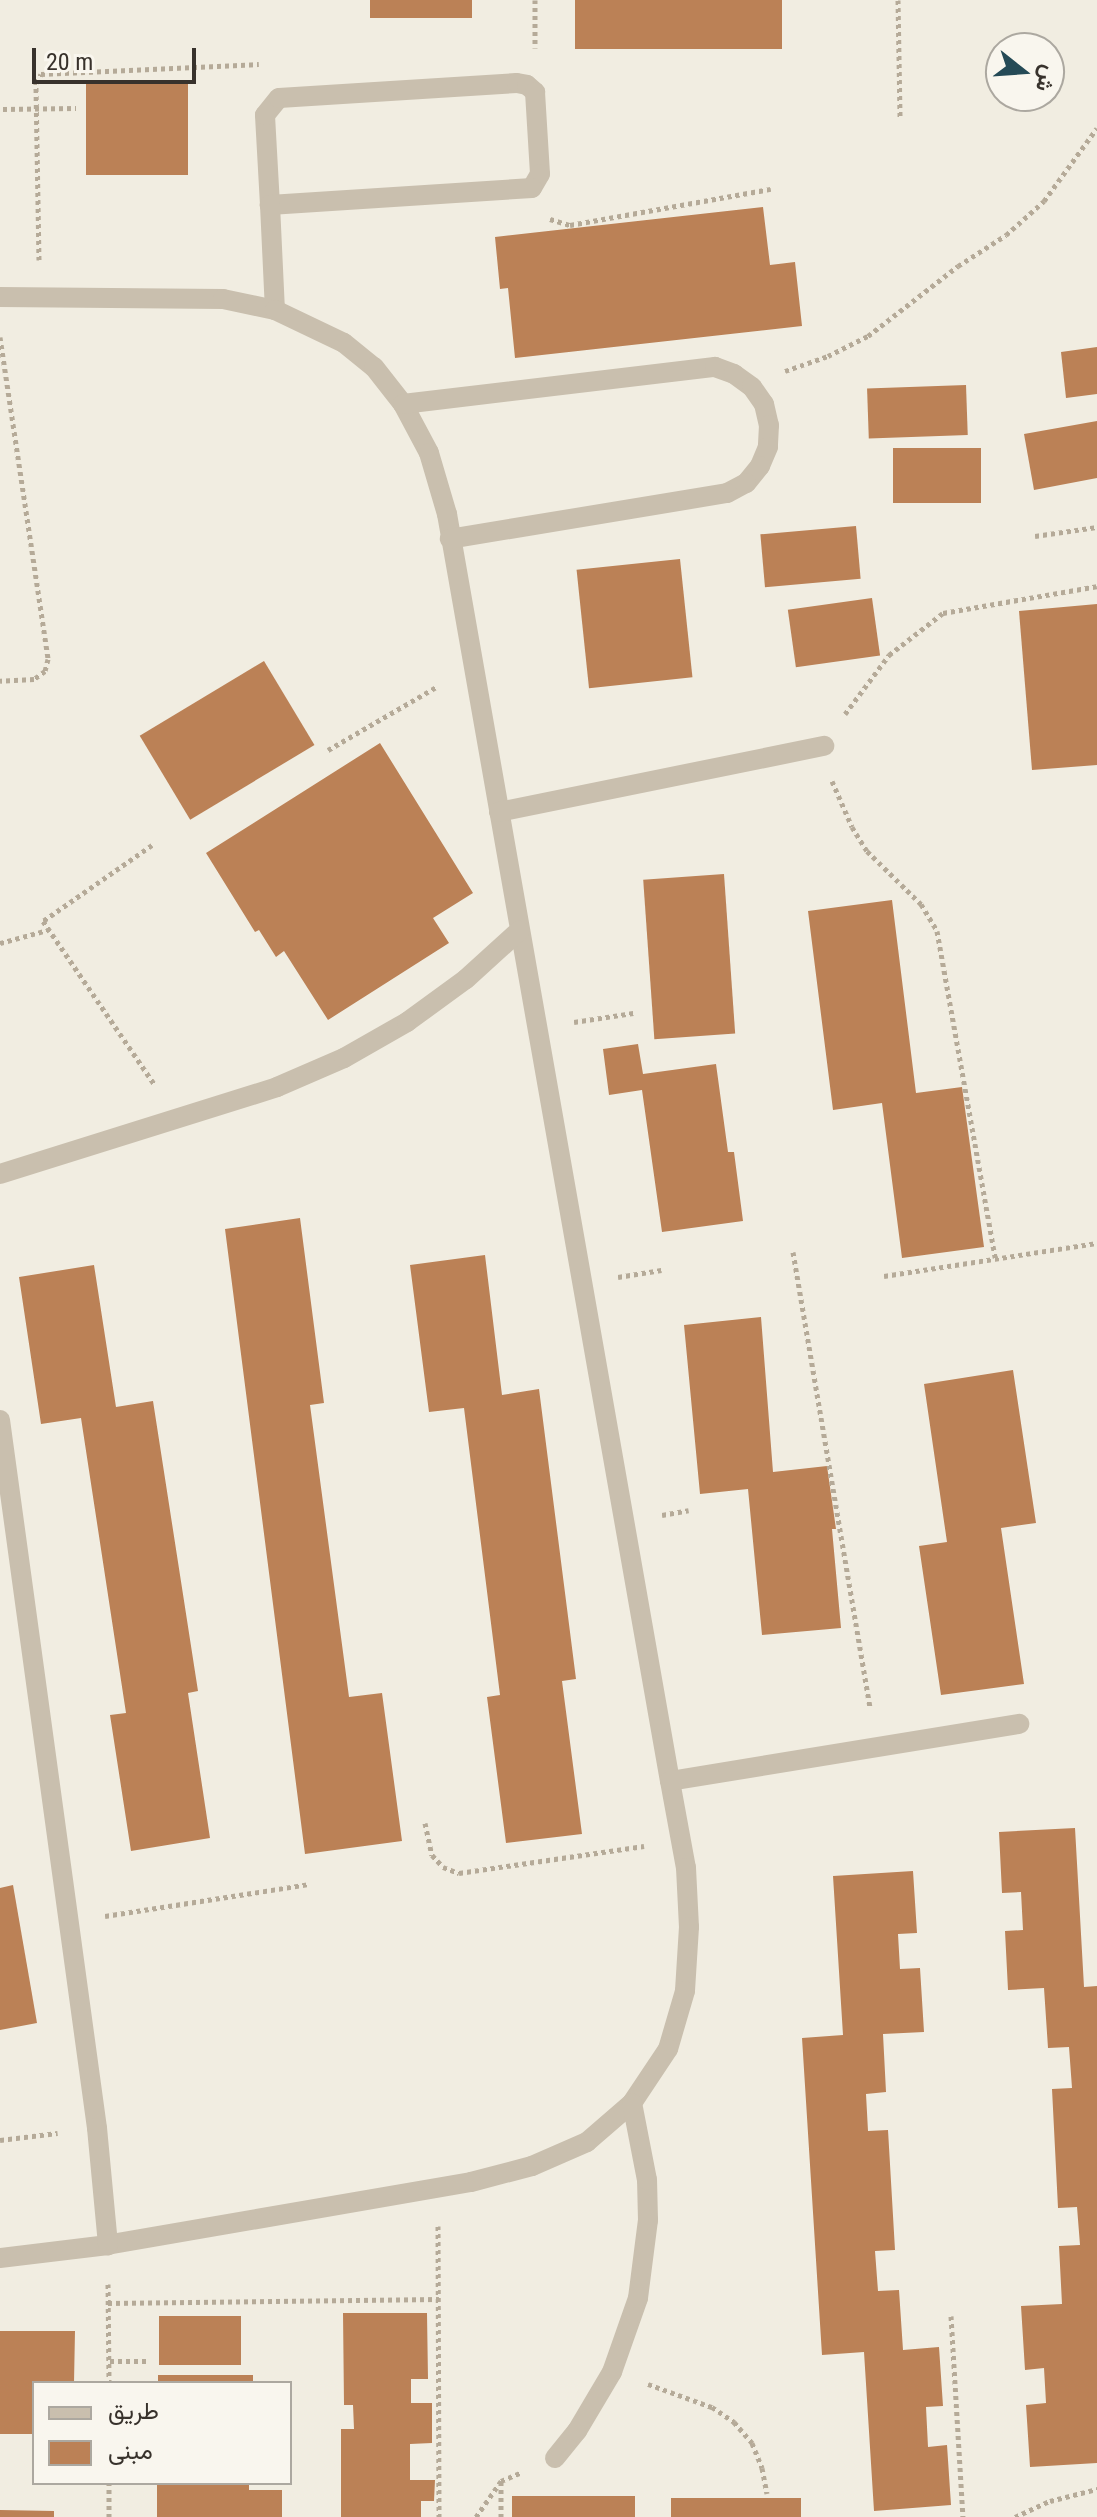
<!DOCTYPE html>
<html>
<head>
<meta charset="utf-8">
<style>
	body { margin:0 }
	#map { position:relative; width:1097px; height:2517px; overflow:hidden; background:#f1ede1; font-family:"Roboto Condensed",Vazirmatn,sans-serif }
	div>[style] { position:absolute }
	.building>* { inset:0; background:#bb8156; transform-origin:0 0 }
	.path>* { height:5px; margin-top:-2.5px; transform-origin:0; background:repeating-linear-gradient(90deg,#b5aa98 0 4px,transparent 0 8px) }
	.minor>* { height:20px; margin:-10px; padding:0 10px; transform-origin:10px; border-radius:10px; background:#c9bfae }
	span { translate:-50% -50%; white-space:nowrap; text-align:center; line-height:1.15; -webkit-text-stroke:7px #f9f6ee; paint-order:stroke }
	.legend { position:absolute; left:32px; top:2381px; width:260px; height:104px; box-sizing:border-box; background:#f9f6ee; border:2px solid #aca8a0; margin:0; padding:10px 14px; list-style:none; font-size:24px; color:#38322c }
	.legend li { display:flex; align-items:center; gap:16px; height:40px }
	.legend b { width:40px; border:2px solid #aca8a0 }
	.north { position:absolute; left:985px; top:32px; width:80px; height:80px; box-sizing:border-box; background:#f9f6ee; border:2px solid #aca8a0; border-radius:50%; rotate:107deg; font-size:22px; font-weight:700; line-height:32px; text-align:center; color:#38322c }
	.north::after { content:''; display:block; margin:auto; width:28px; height:36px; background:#254a56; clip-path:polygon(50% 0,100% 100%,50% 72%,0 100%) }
	.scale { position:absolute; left:32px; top:48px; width:164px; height:36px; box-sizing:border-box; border:4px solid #38322c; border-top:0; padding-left:10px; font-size:24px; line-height:28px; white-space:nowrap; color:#38322c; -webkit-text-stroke:6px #f9f6ee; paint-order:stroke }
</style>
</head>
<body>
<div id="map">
	<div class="building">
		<div style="left:370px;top:0;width:102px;height:18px"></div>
		<div style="left:575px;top:0;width:207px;height:49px"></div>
		<div style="left:86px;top:84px;width:102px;height:91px"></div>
		<div style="clip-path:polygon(763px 207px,770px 265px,795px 262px,802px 326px,515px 358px,508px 288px,500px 289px,495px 237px)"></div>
		<div style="clip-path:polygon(1097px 347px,1097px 394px,1066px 398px,1061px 352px)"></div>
		<div style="left:966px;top:385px;width:50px;height:99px;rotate:88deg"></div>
		<div style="clip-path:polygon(1097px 421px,1097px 478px,1034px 490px,1024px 434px)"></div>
		<div style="left:981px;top:448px;width:55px;height:88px;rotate:90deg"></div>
		<div style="left:856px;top:526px;width:53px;height:96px;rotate:85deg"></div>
		<div style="left:680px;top:559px;width:119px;height:104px;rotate:84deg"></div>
		<div style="left:872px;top:598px;width:58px;height:85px;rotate:82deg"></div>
		<div style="clip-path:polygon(1097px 604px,1097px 765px,1032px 770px,1019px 611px)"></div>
		<div style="left:264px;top:661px;width:98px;height:145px;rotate:59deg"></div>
		<div style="clip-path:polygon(380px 743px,473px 893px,433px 918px,449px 943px,328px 1020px,284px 951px,276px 957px,259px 930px,255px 932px,206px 853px)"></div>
		<div style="left:724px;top:874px;width:160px;height:81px;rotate:86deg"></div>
		<div style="clip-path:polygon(892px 900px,916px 1093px,962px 1087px,984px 1247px,902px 1258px,882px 1103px,833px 1110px,808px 911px)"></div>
		<div style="clip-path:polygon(638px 1044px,643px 1074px,716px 1064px,728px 1152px,734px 1152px,743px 1221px,662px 1232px,642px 1090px,609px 1095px,603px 1049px)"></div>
		<div style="clip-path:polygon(300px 1218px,324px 1403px,310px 1405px,349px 1697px,382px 1693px,402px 1841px,305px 1854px,225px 1229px)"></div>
		<div style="clip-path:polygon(485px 1255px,502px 1395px,539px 1389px,576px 1679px,562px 1681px,582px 1834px,506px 1843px,487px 1697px,500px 1695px,464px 1408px,429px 1412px,410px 1265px)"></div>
		<div style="clip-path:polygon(94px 1265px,116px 1407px,153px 1401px,198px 1691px,188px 1693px,210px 1838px,131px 1851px,110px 1715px,126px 1713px,81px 1418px,41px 1424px,19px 1277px)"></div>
		<div style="clip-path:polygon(761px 1317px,773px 1472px,827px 1466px,836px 1529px,832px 1529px,841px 1628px,762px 1635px,748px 1489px,700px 1494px,684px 1325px)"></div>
		<div style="clip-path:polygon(1013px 1370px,1036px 1523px,1001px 1528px,1024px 1684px,941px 1695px,919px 1546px,947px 1542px,924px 1384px)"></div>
		<div style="clip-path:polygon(1075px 1828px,1084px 1987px,1097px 1986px,1097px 2463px,1030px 2467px,1026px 2405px,1046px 2403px,1044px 2368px,1025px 2370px,1021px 2306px,1062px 2304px,1059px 2246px,1080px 2245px,1077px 2207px,1058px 2208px,1052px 2089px,1072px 2088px,1069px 2047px,1048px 2048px,1044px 1988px,1008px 1990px,1005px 1931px,1023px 1930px,1021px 1892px,1002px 1893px,999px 1832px)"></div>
		<div style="clip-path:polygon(913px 1871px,917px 1933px,898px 1934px,900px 1969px,920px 1968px,924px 2032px,883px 2034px,886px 2092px,866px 2094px,868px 2131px,888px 2130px,895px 2250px,875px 2251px,878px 2291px,899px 2290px,903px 2350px,939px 2347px,943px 2406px,926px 2407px,928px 2447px,947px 2445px,951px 2505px,874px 2511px,864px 2352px,822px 2355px,802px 2038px,843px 2035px,833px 1876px)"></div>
		<div style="clip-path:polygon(13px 1885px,37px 2023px,0 2030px,0 1888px)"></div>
		<div style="clip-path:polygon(343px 2313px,427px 2313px,428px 2379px,411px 2379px,411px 2403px,432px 2403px,432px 2443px,410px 2444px,410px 2480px,435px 2480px,434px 2501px,421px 2501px,421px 2517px,341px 2517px,341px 2429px,354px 2429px,353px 2405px,344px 2405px)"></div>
		<div style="left:241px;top:2316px;width:49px;height:82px;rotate:90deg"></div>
		<div style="clip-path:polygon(0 2331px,75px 2331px,74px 2383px,34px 2383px,34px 2434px,0 2434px)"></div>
		<div style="left:158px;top:2375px;width:95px;height:8px"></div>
		<div style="clip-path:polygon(157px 2483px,249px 2483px,249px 2490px,282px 2490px,282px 2517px,157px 2517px)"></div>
		<div style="left:635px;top:2496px;width:21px;height:123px;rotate:90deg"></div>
		<div style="left:801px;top:2498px;width:19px;height:130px;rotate:90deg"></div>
		<div style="clip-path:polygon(0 2510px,54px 2511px,54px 2517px,0 2517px)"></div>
	</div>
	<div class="path">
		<div style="left:535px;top:0;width:48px;rotate:90deg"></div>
		<div style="left:898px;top:0;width:117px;rotate:89deg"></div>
		<div style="left:3px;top:109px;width:73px;rotate:-0.8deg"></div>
		<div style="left:550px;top:219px;width:21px;rotate:17deg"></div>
		<div style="left:570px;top:225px;width:204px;rotate:-10.2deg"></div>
		<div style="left:39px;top:260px;width:177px;rotate:-91deg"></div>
		<div style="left:36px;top:83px;width:10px;rotate:-61deg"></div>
		<div style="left:41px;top:74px;width:218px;rotate:-2.6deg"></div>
		<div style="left:0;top:337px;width:326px;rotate:81.5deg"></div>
		<div style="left:48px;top:659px;width:12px;rotate:104deg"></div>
		<div style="left:45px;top:671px;width:14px;rotate:144deg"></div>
		<div style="left:34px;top:679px;width:34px;rotate:177deg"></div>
		<div style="left:785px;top:371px;width:46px;rotate:-19.2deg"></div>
		<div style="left:828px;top:356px;width:45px;rotate:-26.6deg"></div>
		<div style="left:868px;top:336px;width:114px;rotate:-37.9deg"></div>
		<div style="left:958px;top:266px;width:57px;rotate:-32.9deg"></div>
		<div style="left:1006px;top:235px;width:51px;rotate:-41.8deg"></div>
		<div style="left:1044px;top:201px;width:90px;rotate:-54deg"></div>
		<div style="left:1035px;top:536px;width:63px;rotate:-8.3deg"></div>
		<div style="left:845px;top:714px;width:74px;rotate:-53.3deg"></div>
		<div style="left:889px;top:655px;width:68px;rotate:-37.9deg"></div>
		<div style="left:943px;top:613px;width:156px;rotate:-9.9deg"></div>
		<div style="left:328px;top:750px;width:127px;rotate:-30.2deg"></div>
		<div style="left:832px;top:781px;width:50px;rotate:66.5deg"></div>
		<div style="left:852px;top:827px;width:28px;rotate:58deg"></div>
		<div style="left:867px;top:851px;width:76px;rotate:44.5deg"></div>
		<div style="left:921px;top:904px;width:31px;rotate:59deg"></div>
		<div style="left:937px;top:931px;width:332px;rotate:79.9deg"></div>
		<div style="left:152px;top:845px;width:133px;rotate:145.1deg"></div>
		<div style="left:43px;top:921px;width:197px;rotate:55.7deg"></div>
		<div style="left:0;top:943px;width:50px;rotate:-15.2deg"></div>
		<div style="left:574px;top:1022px;width:60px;rotate:-8.7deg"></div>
		<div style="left:793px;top:1252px;width:462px;rotate:80.4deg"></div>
		<div style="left:884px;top:1276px;width:216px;rotate:-8.8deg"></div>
		<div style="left:618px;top:1277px;width:44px;rotate:-9.2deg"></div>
		<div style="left:662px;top:1515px;width:27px;rotate:-10deg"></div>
		<div style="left:425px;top:1823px;width:33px;rotate:78deg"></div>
		<div style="left:432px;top:1855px;width:16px;rotate:47deg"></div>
		<div style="left:443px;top:1867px;width:17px;rotate:21deg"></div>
		<div style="left:459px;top:1873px;width:187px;rotate:-8.3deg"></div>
		<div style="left:105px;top:1916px;width:206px;rotate:-8.9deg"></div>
		<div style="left:0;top:2140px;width:58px;rotate:-6.9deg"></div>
		<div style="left:438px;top:2226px;width:291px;rotate:89.8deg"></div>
		<div style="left:108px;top:2284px;width:99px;rotate:89.4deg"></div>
		<div style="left:108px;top:2303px;width:331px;rotate:-0.7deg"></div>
		<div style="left:951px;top:2316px;width:201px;rotate:86.6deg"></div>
		<div style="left:110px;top:2361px;width:39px"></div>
		<div style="left:648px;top:2384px;width:68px;rotate:19.8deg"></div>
		<div style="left:712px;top:2407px;width:27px;rotate:34deg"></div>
		<div style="left:734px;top:2422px;width:28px;rotate:49deg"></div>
		<div style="left:752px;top:2443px;width:27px;rotate:68deg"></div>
		<div style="left:762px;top:2468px;width:26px;rotate:79deg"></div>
		<div style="left:109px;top:2517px;width:34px;rotate:-90deg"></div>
		<div style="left:476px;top:2517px;width:44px;rotate:-55.2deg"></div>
		<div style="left:501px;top:2481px;width:23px;rotate:-23deg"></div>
		<div style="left:501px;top:2517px;width:35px;rotate:-90deg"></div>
		<div style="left:1015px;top:2517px;width:38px;rotate:-25deg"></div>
		<div style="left:1050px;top:2501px;width:49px;rotate:-14.3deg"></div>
	</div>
	<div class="minor">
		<div style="left:270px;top:205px;width:90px;rotate:-93.2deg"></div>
		<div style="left:265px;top:115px;width:22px;rotate:-51deg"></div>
		<div style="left:279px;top:98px;width:238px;rotate:-3.6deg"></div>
		<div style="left:517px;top:83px;width:10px;rotate:11deg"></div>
		<div style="left:527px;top:85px;width:11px;rotate:41deg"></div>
		<div style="left:535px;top:92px;width:82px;rotate:86.5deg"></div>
		<div style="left:540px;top:174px;width:16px;rotate:120deg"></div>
		<div style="left:532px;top:188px;width:263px;rotate:176.3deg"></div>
		<div style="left:270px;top:205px;width:105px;rotate:87.3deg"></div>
		<div style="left:0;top:297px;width:223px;rotate:0.5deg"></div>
		<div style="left:223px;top:299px;width:53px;rotate:11.9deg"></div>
		<div style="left:275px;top:310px;width:76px;rotate:25.6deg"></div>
		<div style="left:344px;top:343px;width:38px;rotate:39deg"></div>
		<div style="left:374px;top:367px;width:47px;rotate:51.9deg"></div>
		<div style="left:403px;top:404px;width:55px;rotate:62deg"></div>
		<div style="left:429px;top:453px;width:64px;rotate:73.6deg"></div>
		<div style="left:447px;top:514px;width:1286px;rotate:80.02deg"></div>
		<div style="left:670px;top:1781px;width:88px;rotate:79.6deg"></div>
		<div style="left:686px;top:1868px;width:59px;rotate:87.1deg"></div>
		<div style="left:689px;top:1927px;width:64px;rotate:93.6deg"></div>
		<div style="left:685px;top:1991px;width:60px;rotate:106.3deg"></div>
		<div style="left:668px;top:2049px;width:65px;rotate:123.7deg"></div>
		<div style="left:632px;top:2103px;width:60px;rotate:139.1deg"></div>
		<div style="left:587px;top:2142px;width:60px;rotate:156.4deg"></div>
		<div style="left:532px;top:2166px;width:63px;rotate:165.3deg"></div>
		<div style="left:471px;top:2182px;width:368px;rotate:170.2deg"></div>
		<div style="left:108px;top:2245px;width:109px;rotate:173.1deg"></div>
		<div style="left:403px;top:404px;width:314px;rotate:-6.8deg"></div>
		<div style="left:715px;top:367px;width:20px;rotate:20deg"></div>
		<div style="left:734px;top:374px;width:22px;rotate:36deg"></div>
		<div style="left:752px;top:387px;width:21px;rotate:55deg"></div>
		<div style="left:764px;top:404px;width:22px;rotate:77deg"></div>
		<div style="left:769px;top:425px;width:22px;rotate:93deg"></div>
		<div style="left:768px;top:447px;width:21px;rotate:113deg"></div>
		<div style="left:760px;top:466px;width:22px;rotate:129deg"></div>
		<div style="left:746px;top:483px;width:21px;rotate:152deg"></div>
		<div style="left:727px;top:493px;width:281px;rotate:170.6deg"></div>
		<div style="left:499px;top:812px;width:332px;rotate:-11.5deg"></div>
		<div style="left:0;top:1174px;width:290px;rotate:-17.4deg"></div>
		<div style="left:277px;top:1087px;width:73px;rotate:-23.4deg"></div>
		<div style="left:344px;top:1058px;width:73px;rotate:-29.7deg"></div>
		<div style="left:407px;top:1022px;width:73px;rotate:-36.1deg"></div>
		<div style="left:466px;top:979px;width:72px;rotate:-42.2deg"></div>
		<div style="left:0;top:1420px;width:715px;rotate:82.2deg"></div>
		<div style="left:97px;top:2128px;width:118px;rotate:84.6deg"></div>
		<div style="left:670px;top:1781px;width:354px;rotate:-9.3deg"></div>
		<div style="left:555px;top:2458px;width:35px;rotate:-51deg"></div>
		<div style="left:577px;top:2431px;width:69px;rotate:-59.3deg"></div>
		<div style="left:612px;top:2372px;width:78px;rotate:-70.6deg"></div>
		<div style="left:638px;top:2298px;width:79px;rotate:-82.7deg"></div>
		<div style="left:648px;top:2220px;width:40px;rotate:-91.4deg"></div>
		<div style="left:647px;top:2180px;width:78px;rotate:-101deg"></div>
	</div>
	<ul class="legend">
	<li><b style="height:10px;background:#c9bfae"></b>طريق</li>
	<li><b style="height:22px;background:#bb8156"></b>مبنى</li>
	</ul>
	<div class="north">ش</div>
	<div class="scale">20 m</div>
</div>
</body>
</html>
